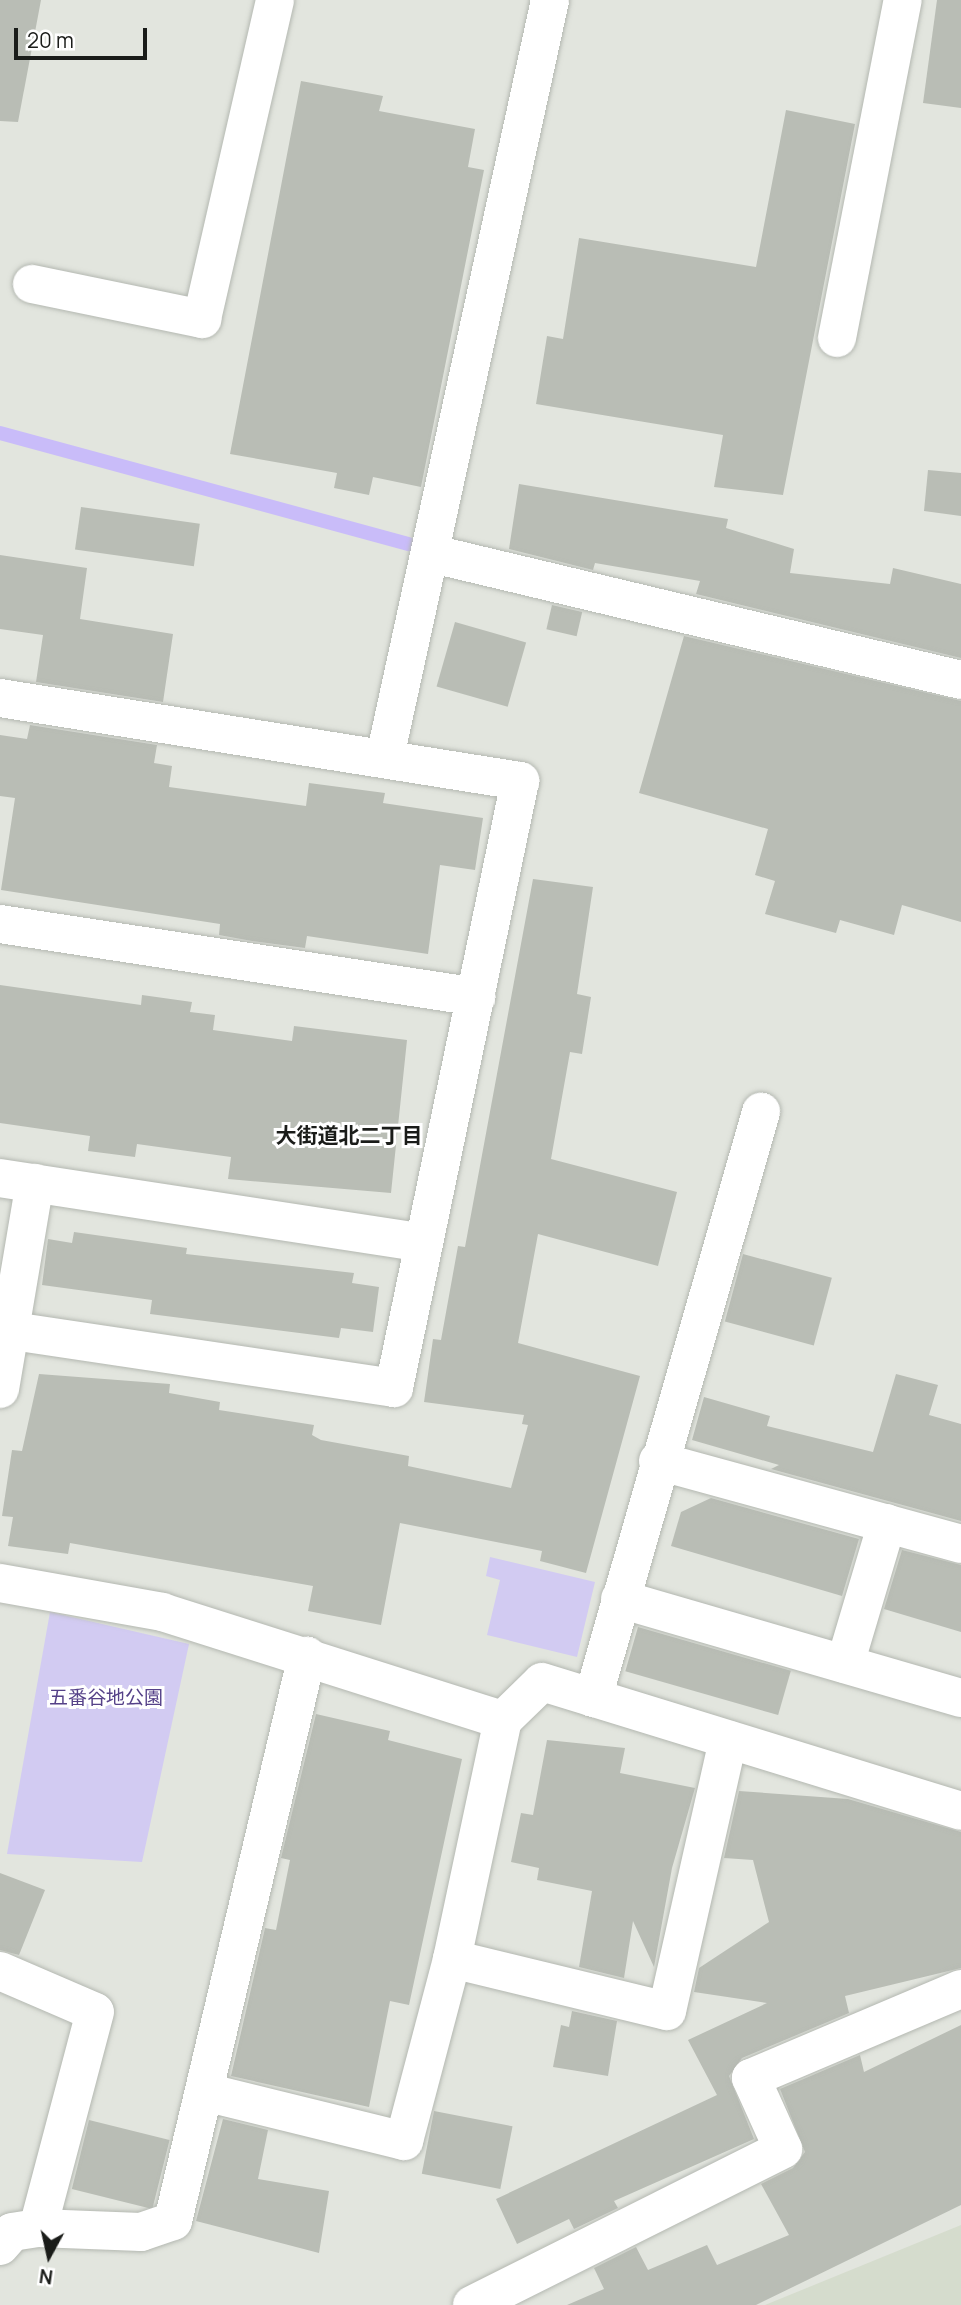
<!DOCTYPE html>
<html>
<head>
<meta charset="utf-8">
<style>
	body { margin:0 }
	#map { position:relative; width:961px; height:2305px; overflow:hidden; background:#e2e5de; font-family:Manrope,"Noto Sans JP",sans-serif }
	div>[style] { position:absolute }
	.built>* { inset:0; background:#d5dccd }
	.green>* { inset:0; background:#d2cbf2 }
	.stream>* { height:14px; margin:-7px; padding:0 7px; transform-origin:7px; border-radius:7px; background:#c9bcf9 }
	.building>* { inset:0; background:#b9bdb5; transform-origin:0 0 }
	.roads { filter:drop-shadow(0 0 2px #b4b8b1) drop-shadow(0 0 2px #b4b8b1) }
	.minor>* { height:38px; margin:-19px; padding:0 19px; transform-origin:19px; border-radius:19px; background:#fff }
	span { translate:-50% -50%; white-space:nowrap; text-align:center; line-height:1.15; -webkit-text-stroke:6px #fff; paint-order:stroke }
	.park-label { font-size:19px; color:#554188 }
	.neighbourhood-label { font-size:21px; color:#1a1c19; font-weight:700 }
	.north { position:absolute; left:14px; top:2221px; width:70px; height:70px; -webkit-text-stroke:5px #fff; paint-order:stroke; rotate:188deg; font-size:19px; font-weight:700; line-height:28px; text-align:center; color:#1a1c19 }
	.north::after { content:''; display:block; margin:auto; width:24px; height:32px; background:#1a1c19; clip-path:polygon(50% 0,100% 100%,50% 72%,0 100%) }
	.scale { position:absolute; left:14px; top:28px; width:133px; height:32px; box-sizing:border-box; border:4px solid #1a1c19; border-top:0; padding-left:9px; font-size:21px; line-height:24px; white-space:nowrap; color:#1a1c19; -webkit-text-stroke:5px #fff; paint-order:stroke }
</style>
</head>
<body>
<div id="map">
	<div class="built">
		<div style="clip-path:polygon(961px 2225px,961px 2305px,765px 2305px)"></div>
	</div>
	<div class="green">
		<div style="clip-path:polygon(490px 1557px,595px 1582px,577px 1657px,487px 1635px,500px 1580px,486px 1576px)"></div>
		<div style="clip-path:polygon(50px 1612px,189px 1644px,142px 1862px,7px 1854px)"></div>
	</div>
	<div class="stream">
		<div style="left:0;top:433px;width:424px;rotate:15.2deg"></div>
	</div>
	<div class="building">
		<div style="clip-path:polygon(0 0,41px 0,18px 122px,0 121px)"></div>
		<div style="clip-path:polygon(937px 0,961px 0,961px 108px,923px 103px)"></div>
		<div style="clip-path:polygon(301px 81px,383px 96px,379px 111px,475px 129px,468px 167px,484px 170px,421px 487px,373px 477px,369px 495px,334px 488px,337px 473px,230px 454px)"></div>
		<div style="clip-path:polygon(786px 110px,855px 124px,783px 495px,714px 487px,723px 435px,536px 404px,547px 336px,563px 339px,579px 238px,756px 267px)"></div>
		<div style="clip-path:polygon(928px 470px,961px 473px,961px 516px,924px 511px)"></div>
		<div style="clip-path:polygon(519px 484px,728px 519px,726px 528px,794px 549px,790px 573px,890px 584px,893px 568px,961px 584px,961px 658px,696px 594px,700px 581px,595px 563px,593px 570px,509px 549px)"></div>
		<div style="left:81px;top:507px;width:120px;height:43px;rotate:8deg"></div>
		<div style="clip-path:polygon(0 555px,87px 568px,80px 619px,173px 634px,163px 702px,36px 682px,43px 635px,0 629px)"></div>
		<div style="left:552px;top:605px;width:31px;height:25px;rotate:13deg"></div>
		<div style="left:455px;top:622px;width:74px;height:67px;rotate:16deg"></div>
		<div style="clip-path:polygon(684px 636px,961px 701px,961px 922px,902px 905px,894px 935px,840px 920px,836px 933px,765px 914px,775px 881px,755px 875px,768px 829px,639px 793px)"></div>
		<div style="clip-path:polygon(30px 725px,157px 745px,154px 763px,172px 766px,169px 787px,306px 806px,309px 783px,385px 793px,383px 803px,483px 818px,475px 870px,440px 865px,428px 954px,307px 936px,305px 948px,252px 941px,219px 935px,220px 924px,1px 890px,15px 798px,0 796px,0 735px,27px 739px)"></div>
		<div style="clip-path:polygon(533px 879px,593px 887px,577px 994px,591px 997px,582px 1054px,570px 1052px,551px 1159px,677px 1192px,658px 1266px,538px 1234px,518px 1343px,640px 1376px,586px 1573px,540px 1561px,542px 1551px,400px 1523px,381px 1625px,308px 1611px,313px 1586px,70px 1543px,68px 1554px,8px 1546px,13px 1517px,2px 1516px,12px 1450px,22px 1451px,39px 1374px,170px 1384px,169px 1393px,220px 1402px,219px 1410px,314px 1425px,312px 1435px,321px 1440px,409px 1456px,408px 1466px,511px 1488px,528px 1425px,522px 1424px,524px 1415px,424px 1402px,433px 1339px,441px 1340px,458px 1246px,465px 1247px)"></div>
		<div style="clip-path:polygon(0 985px,141px 1005px,142px 995px,192px 1002px,190px 1012px,215px 1015px,213px 1030px,292px 1041px,294px 1026px,407px 1040px,391px 1193px,228px 1179px,231px 1157px,137px 1144px,135px 1157px,88px 1151px,90px 1136px,0 1123px)"></div>
		<div style="clip-path:polygon(74px 1232px,187px 1248px,186px 1254px,354px 1273px,352px 1283px,379px 1287px,373px 1332px,341px 1328px,339px 1338px,150px 1314px,152px 1300px,42px 1285px,48px 1239px,72px 1243px)"></div>
		<div style="left:743px;top:1254px;width:92px;height:70px;rotate:15deg"></div>
		<div style="clip-path:polygon(896px 1374px,938px 1385px,929px 1415px,961px 1424px,961px 1521px,771px 1469px,779px 1465px,692px 1440px,704px 1397px,770px 1416px,767px 1426px,873px 1452px)"></div>
		<div style="clip-path:polygon(711px 1498px,859px 1539px,842px 1596px,671px 1546px,681px 1512px)"></div>
		<div style="clip-path:polygon(902px 1550px,961px 1565px,961px 1632px,884px 1609px)"></div>
		<div style="left:638px;top:1627px;width:159px;height:46px;rotate:16deg"></div>
		<div style="clip-path:polygon(316px 1714px,390px 1731px,388px 1740px,462px 1759px,409px 2005px,390px 2001px,369px 2107px,231px 2076px,265px 1928px,276px 1930px,290px 1860px,281px 1858px)"></div>
		<div style="clip-path:polygon(547px 1740px,625px 1748px,620px 1773px,695px 1788px,672px 1868px,654px 1967px,633px 1921px,624px 1978px,579px 1967px,592px 1891px,537px 1880px,539px 1868px,511px 1862px,521px 1813px,533px 1815px)"></div>
		<div style="clip-path:polygon(739px 1791px,848px 1799px,961px 1832px,961px 1968px,845px 1996px,849px 2013px,742px 2058px,729px 2076px,754px 2139px,614px 2201px,618px 2208px,574px 2229px,569px 2219px,517px 2244px,496px 2199px,717px 2095px,688px 2040px,767px 2003px,694px 1992px,699px 1968px,769px 1922px,753px 1860px,724px 1858px)"></div>
		<div style="clip-path:polygon(0 1873px,45px 1890px,19px 1955px,0 1950px)"></div>
		<div style="clip-path:polygon(572px 2011px,617px 2021px,608px 2076px,553px 2067px,561px 2025px,569px 2027px)"></div>
		<div style="clip-path:polygon(961px 2025px,961px 2205px,756px 2305px,567px 2305px,604px 2289px,594px 2268px,636px 2247px,648px 2270px,707px 2245px,717px 2265px,789px 2235px,761px 2184px,793px 2168px,805px 2152px,780px 2089px,860px 2055px,864px 2072px)"></div>
		<div style="left:434px;top:2111px;width:80px;height:64px;rotate:11deg"></div>
		<div style="clip-path:polygon(223px 2119px,268px 2130px,258px 2179px,329px 2191px,319px 2253px,196px 2221px)"></div>
		<div style="left:89px;top:2120px;width:83px;height:71px;rotate:14deg"></div>
	</div>
	<div class="roads">
		<div class="minor">
			<div style="left:32px;top:284px;width:174px;rotate:11.6deg"></div>
			<div style="left:202px;top:319px;width:327px;rotate:-77.1deg"></div>
			<div style="left:837px;top:338px;width:344px;rotate:-79deg"></div>
			<div style="left:433px;top:554px;width:543px;rotate:13.42deg"></div>
			<div style="left:0;top:698px;width:527px;rotate:9.07deg"></div>
			<div style="left:520px;top:781px;width:620px;rotate:101.73deg"></div>
			<div style="left:394px;top:1388px;width:387px;rotate:-171.5deg"></div>
			<div style="left:385px;top:757px;width:775px;rotate:-77.7deg"></div>
			<div style="left:0;top:924px;width:482px;rotate:8.7deg"></div>
			<div style="left:0;top:1178px;width:428px;rotate:8.7deg"></div>
			<div style="left:0;top:1389px;width:209px;rotate:-80.4deg"></div>
			<div style="left:658px;top:1461px;width:314px;rotate:15.3deg"></div>
			<div style="left:0;top:1583px;width:165px;rotate:10.1deg"></div>
			<div style="left:162px;top:1612px;width:358px;rotate:17.6deg"></div>
			<div style="left:620px;top:1599px;width:355px;rotate:16.2deg"></div>
			<div style="left:845px;top:1664px;width:147px;rotate:-73.4deg"></div>
			<div style="left:593px;top:1698px;width:610px;rotate:-74deg"></div>
			<div style="left:452px;top:1959px;width:221px;rotate:13.6deg"></div>
			<div style="left:667px;top:2011px;width:278px;rotate:-77.3deg"></div>
			<div style="left:0;top:1971px;width:103px;rotate:23.3deg"></div>
			<div style="left:95px;top:2012px;width:223px;rotate:104.8deg"></div>
			<div style="left:205px;top:2092px;width:205px;rotate:13.8deg"></div>
			<div style="left:404px;top:2141px;width:188px;rotate:-75.2deg"></div>
			<div style="left:452px;top:1959px;width:244px;rotate:-78deg"></div>
			<div style="left:503px;top:1720px;width:54px;rotate:-44.3deg"></div>
			<div style="left:542px;top:1682px;width:438px;rotate:17.1deg"></div>
			<div style="left:0;top:2246px;width:18px;rotate:-49deg"></div>
			<div style="left:12px;top:2232px;width:26px;rotate:-9deg"></div>
			<div style="left:38px;top:2228px;width:103px;rotate:2.2deg"></div>
			<div style="left:141px;top:2232px;width:34px;rotate:-19deg"></div>
			<div style="left:173px;top:2221px;width:581px;rotate:-76.66deg"></div>
			<div style="left:472px;top:2305px;width:348px;rotate:-26.6deg"></div>
			<div style="left:783px;top:2149px;width:78px;rotate:-114.3deg"></div>
			<div style="left:751px;top:2078px;width:228px;rotate:-23deg"></div>
		</div>
	</div>
	<div class="park-label">
		<span style="left:106px;top:1698px">五番谷地公園</span>
	</div>
	<div class="neighbourhood-label">
		<span style="left:349px;top:1135px">大街道北二丁目</span>
	</div>
	<div class="north">N</div>
	<div class="scale">20 m</div>
</div>
</body>
</html>
